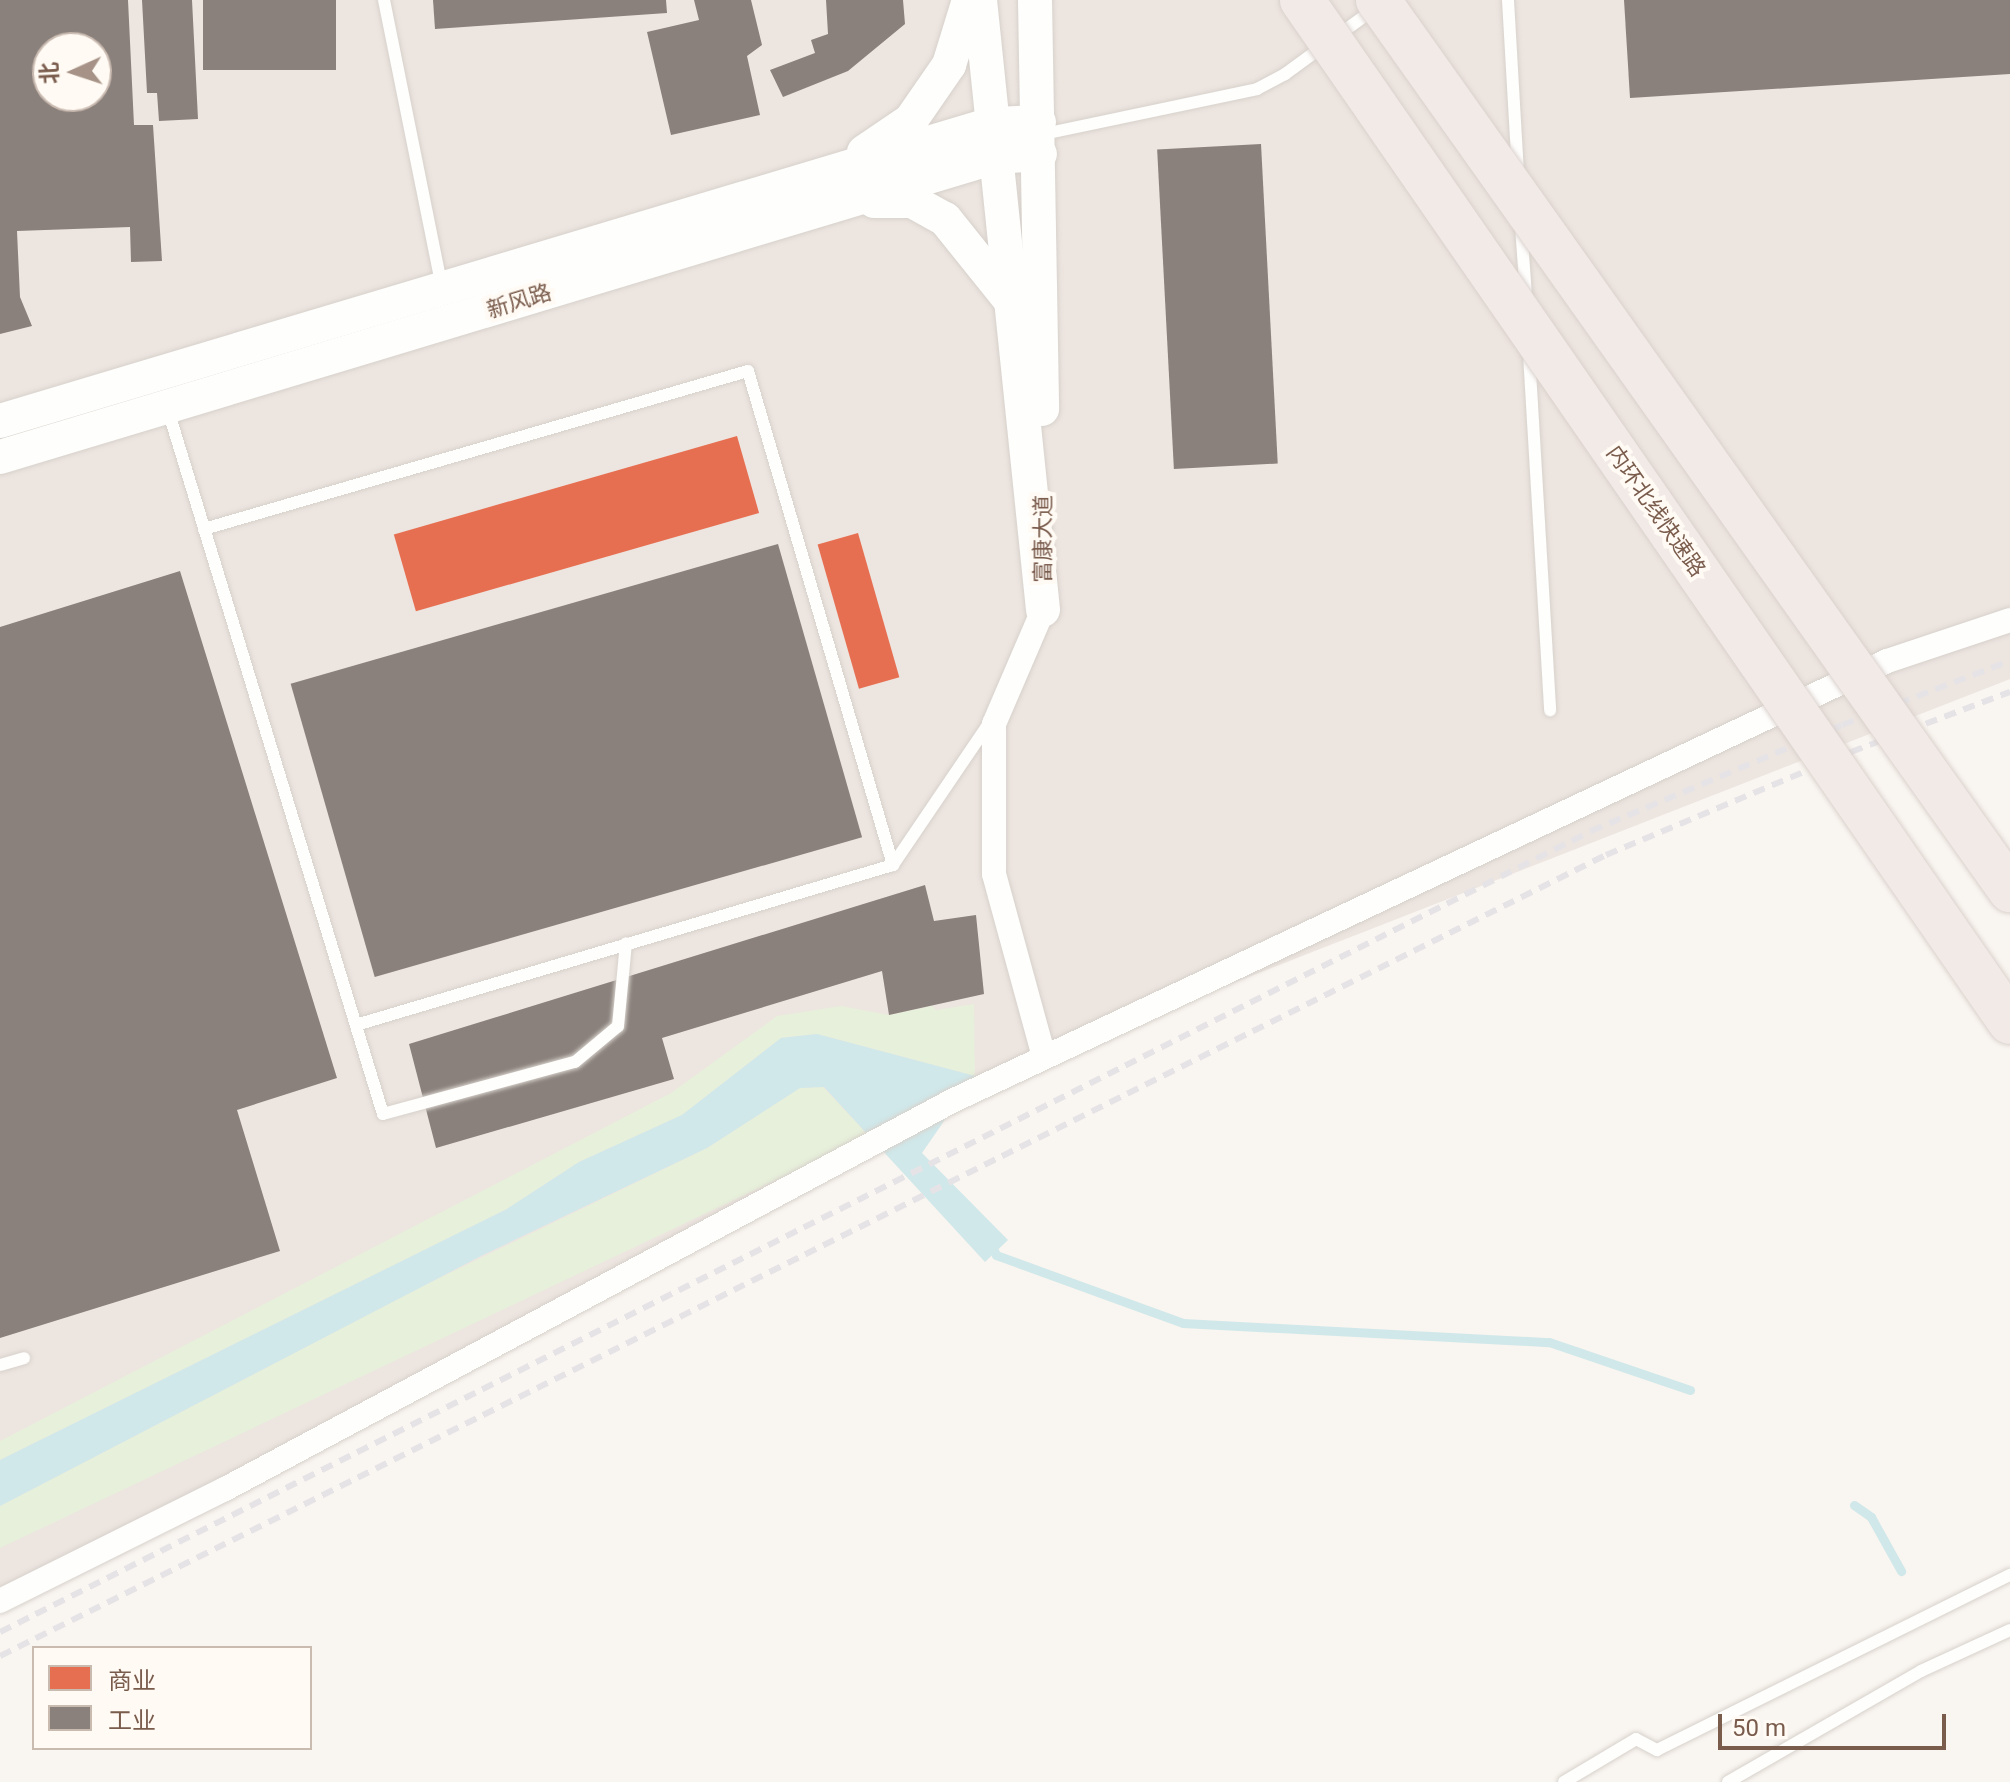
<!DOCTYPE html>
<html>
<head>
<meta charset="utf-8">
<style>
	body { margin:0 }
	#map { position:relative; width:2010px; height:1782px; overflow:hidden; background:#f9f5f0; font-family:Roboto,"Noto Sans SC",sans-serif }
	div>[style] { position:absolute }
	.industrial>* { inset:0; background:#ede5e0 }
	.green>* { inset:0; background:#e7f0db }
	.water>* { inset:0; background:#d0e8ea }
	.shops>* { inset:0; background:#e76f51; transform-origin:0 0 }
	.industry>* { inset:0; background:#8a817c; transform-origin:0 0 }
	.stream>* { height:9px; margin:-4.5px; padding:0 4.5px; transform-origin:4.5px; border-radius:4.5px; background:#d0e8ea }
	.roads { filter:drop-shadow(0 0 2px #d7d1cb) drop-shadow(0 0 2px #d7d1cb) }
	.lane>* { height:12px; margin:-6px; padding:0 6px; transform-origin:6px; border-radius:6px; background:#fefefd }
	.street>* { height:24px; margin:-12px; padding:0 12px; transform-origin:12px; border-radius:12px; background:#fefefd }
	.secondary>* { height:34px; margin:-17px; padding:0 17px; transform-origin:17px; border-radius:17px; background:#fefefd }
	.rail>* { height:6px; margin-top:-3px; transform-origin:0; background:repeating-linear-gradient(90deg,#e6e3e7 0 12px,transparent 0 20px) }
	.bridges { filter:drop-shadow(0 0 2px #dad1cc) drop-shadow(0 0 2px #dad1cc) }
	.highway-bridge>* { height:44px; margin:-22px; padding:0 22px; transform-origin:22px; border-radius:22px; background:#f2eae7 }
	span { translate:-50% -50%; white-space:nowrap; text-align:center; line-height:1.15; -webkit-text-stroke:8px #fffaf3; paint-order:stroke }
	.street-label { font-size:22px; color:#7a5c4d }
	.legend { position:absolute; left:32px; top:1646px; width:280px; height:104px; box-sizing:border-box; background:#fffaf3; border:2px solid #cabbb1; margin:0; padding:10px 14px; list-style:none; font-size:24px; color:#7a5c4d }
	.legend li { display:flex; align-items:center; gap:16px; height:40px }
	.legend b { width:40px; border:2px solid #cabbb1 }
	.north { position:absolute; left:32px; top:32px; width:80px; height:80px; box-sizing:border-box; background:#fffaf3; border:2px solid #cabbb1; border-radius:50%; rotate:267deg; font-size:22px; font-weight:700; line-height:32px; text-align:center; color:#7a5c4d }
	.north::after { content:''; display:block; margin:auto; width:28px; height:36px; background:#a69286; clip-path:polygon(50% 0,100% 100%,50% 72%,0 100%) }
	.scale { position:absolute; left:1718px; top:1714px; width:228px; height:36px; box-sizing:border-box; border:4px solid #7a5c4d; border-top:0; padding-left:10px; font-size:24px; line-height:28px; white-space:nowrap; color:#7a5c4d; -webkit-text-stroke:6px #fffaf3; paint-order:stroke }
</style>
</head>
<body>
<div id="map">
	<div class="industrial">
		<div style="clip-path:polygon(evenodd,0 0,2010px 0,2010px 679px,1044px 1057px,0 1590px,0 0,48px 48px,96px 48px,96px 96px,48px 96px,48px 48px)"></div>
	</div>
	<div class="green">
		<div style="clip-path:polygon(974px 1004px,975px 1076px,817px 1034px,781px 1038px,682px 1115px,579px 1162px,507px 1209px,0 1460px,0 1441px,671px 1093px,777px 1016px,841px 1006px,889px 1015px,932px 1006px,936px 1010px)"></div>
		<div style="clip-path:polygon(823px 1087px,869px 1136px,0 1548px,0 1506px,425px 1285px,707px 1148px,800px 1088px)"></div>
	</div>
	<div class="water">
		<div style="clip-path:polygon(817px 1034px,975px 1076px,922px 1153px,1008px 1240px,985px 1262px,824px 1087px,800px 1088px,707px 1148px,481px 1256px,0 1506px,0 1460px,507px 1209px,579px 1162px,682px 1115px,781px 1038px)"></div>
	</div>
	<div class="shops">
		<div style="left:737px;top:436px;width:80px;height:357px;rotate:74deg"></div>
		<div style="left:858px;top:533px;width:150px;height:42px;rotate:74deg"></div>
	</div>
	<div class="industry">
		<div style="clip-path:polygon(evenodd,0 0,128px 0,134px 125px,153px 125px,162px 261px,131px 262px,130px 227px,17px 231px,20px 297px,32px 326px,0 334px,0 0,48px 48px,96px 48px,96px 96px,48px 96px,48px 48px)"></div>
		<div style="clip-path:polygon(142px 0,192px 0,198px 119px,159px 121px,157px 93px,147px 93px)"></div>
		<div style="left:203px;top:0;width:133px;height:70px"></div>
		<div style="clip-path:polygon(433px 0,666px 0,667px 13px,435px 29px)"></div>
		<div style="clip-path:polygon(694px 0,751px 0,762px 45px,747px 56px,760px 115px,671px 135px,647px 32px,699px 20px)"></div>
		<div style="clip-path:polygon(826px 0,903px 0,905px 24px,848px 71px,783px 97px,770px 70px,815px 53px,811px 40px,828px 34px)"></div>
		<div style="clip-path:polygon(1624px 0,2010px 0,2010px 74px,1630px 98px)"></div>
		<div style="left:1261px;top:144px;width:320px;height:104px;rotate:87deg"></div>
		<div style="left:778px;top:544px;width:305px;height:507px;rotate:74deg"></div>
		<div style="clip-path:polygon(180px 571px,337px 1078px,237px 1110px,280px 1251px,0 1338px,0 627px)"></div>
		<div style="clip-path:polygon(925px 885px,934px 921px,976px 915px,984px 994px,889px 1015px,882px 971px,662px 1038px,674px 1079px,436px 1148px,409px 1044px)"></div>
	</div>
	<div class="stream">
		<div style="left:990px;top:1242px;width:14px;rotate:65deg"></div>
		<div style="left:996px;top:1255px;width:199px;rotate:20deg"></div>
		<div style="left:1183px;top:1323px;width:366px;rotate:3deg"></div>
		<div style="left:1549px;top:1342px;width:149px;rotate:18.8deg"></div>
		<div style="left:1854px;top:1505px;width:21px;rotate:35deg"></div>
		<div style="left:1871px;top:1517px;width:62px;rotate:60.9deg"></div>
	</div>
	<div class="roads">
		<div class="lane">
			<div style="left:384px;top:0;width:293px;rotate:78.6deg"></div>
			<div style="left:1508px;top:0;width:172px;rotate:86.7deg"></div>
			<div style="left:1039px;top:135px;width:223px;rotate:-11.9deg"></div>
			<div style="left:1257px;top:89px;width:32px;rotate:-28deg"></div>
			<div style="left:1285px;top:74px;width:110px;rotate:-36.1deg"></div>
			<div style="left:1521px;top:226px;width:70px;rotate:85.9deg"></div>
			<div style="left:1529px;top:354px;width:357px;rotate:86.6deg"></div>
			<div style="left:168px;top:410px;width:736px;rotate:73.02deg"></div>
			<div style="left:383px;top:1114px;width:199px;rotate:-15.2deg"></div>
			<div style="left:575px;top:1062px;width:56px;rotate:-39.9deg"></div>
			<div style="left:618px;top:1026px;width:83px;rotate:-84.5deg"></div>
			<div style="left:204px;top:529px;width:566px;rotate:-16.2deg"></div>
			<div style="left:748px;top:371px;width:515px;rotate:73.64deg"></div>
			<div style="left:893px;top:865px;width:560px;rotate:163.41deg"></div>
			<div style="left:893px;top:865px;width:173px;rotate:-55.9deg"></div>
			<div style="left:0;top:1365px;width:25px;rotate:-16deg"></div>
			<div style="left:1564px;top:1782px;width:84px;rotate:-30.8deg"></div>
			<div style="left:1636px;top:1739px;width:24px;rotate:28deg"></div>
			<div style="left:1657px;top:1750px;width:394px;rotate:-26.4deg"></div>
			<div style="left:1728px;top:1782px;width:223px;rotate:-29.9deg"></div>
			<div style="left:1921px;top:1671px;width:98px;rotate:-24.7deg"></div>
		</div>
		<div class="street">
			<div style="left:1043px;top:610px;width:124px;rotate:113.3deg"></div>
			<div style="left:994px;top:724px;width:150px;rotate:90deg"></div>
			<div style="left:994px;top:874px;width:190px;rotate:74.7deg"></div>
			<div style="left:0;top:1601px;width:251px;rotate:-26.5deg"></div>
			<div style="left:225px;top:1489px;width:824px;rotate:-28.09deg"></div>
			<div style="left:952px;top:1101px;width:1033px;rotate:-25.2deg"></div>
			<div style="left:1887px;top:661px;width:130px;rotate:-18.4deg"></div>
		</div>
		<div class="secondary">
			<div style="left:980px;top:0;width:613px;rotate:84.1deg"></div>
			<div style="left:1035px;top:0;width:409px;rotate:89deg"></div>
			<div style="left:864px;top:152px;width:57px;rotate:-34.2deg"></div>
			<div style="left:911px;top:120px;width:67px;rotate:-55.4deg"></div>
			<div style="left:949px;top:65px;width:68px;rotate:-72.9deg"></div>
			<div style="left:874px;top:201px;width:38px"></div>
			<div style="left:912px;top:201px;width:38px;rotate:29deg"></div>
			<div style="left:945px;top:219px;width:104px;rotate:51.3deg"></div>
			<div style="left:0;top:421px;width:1036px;rotate:-16.67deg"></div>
			<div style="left:992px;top:124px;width:47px;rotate:-2.4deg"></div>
			<div style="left:0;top:457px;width:1039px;rotate:-16.78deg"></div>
			<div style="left:995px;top:157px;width:45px;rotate:-3.8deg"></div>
		</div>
	</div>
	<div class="rail">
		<div style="left:0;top:1632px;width:1781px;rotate:-26.72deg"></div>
		<div style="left:1591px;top:831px;width:272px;rotate:-22.9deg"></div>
		<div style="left:1842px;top:725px;width:180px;rotate:-20.9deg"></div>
		<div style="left:0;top:1656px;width:1795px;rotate:-26.51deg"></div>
		<div style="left:1606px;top:855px;width:266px;rotate:-22.8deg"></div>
		<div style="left:1851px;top:752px;width:170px;rotate:-20.7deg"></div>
	</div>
	<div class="bridges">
		<div class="highway-bridge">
			<div style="left:1302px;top:0;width:1243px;rotate:55.29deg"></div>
			<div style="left:1378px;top:0;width:1092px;rotate:54.62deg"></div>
		</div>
	</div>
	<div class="street-label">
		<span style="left:519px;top:301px;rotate:-17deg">新风路</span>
		<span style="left:1656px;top:511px;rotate:55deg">内环北线快速路</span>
		<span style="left:1043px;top:539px;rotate:-90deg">富康大道</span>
	</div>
	<ul class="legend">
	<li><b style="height:22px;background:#e76f51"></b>商业</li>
	<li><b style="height:22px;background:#8a817c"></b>工业</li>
	</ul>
	<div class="north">北</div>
	<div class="scale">50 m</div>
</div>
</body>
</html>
